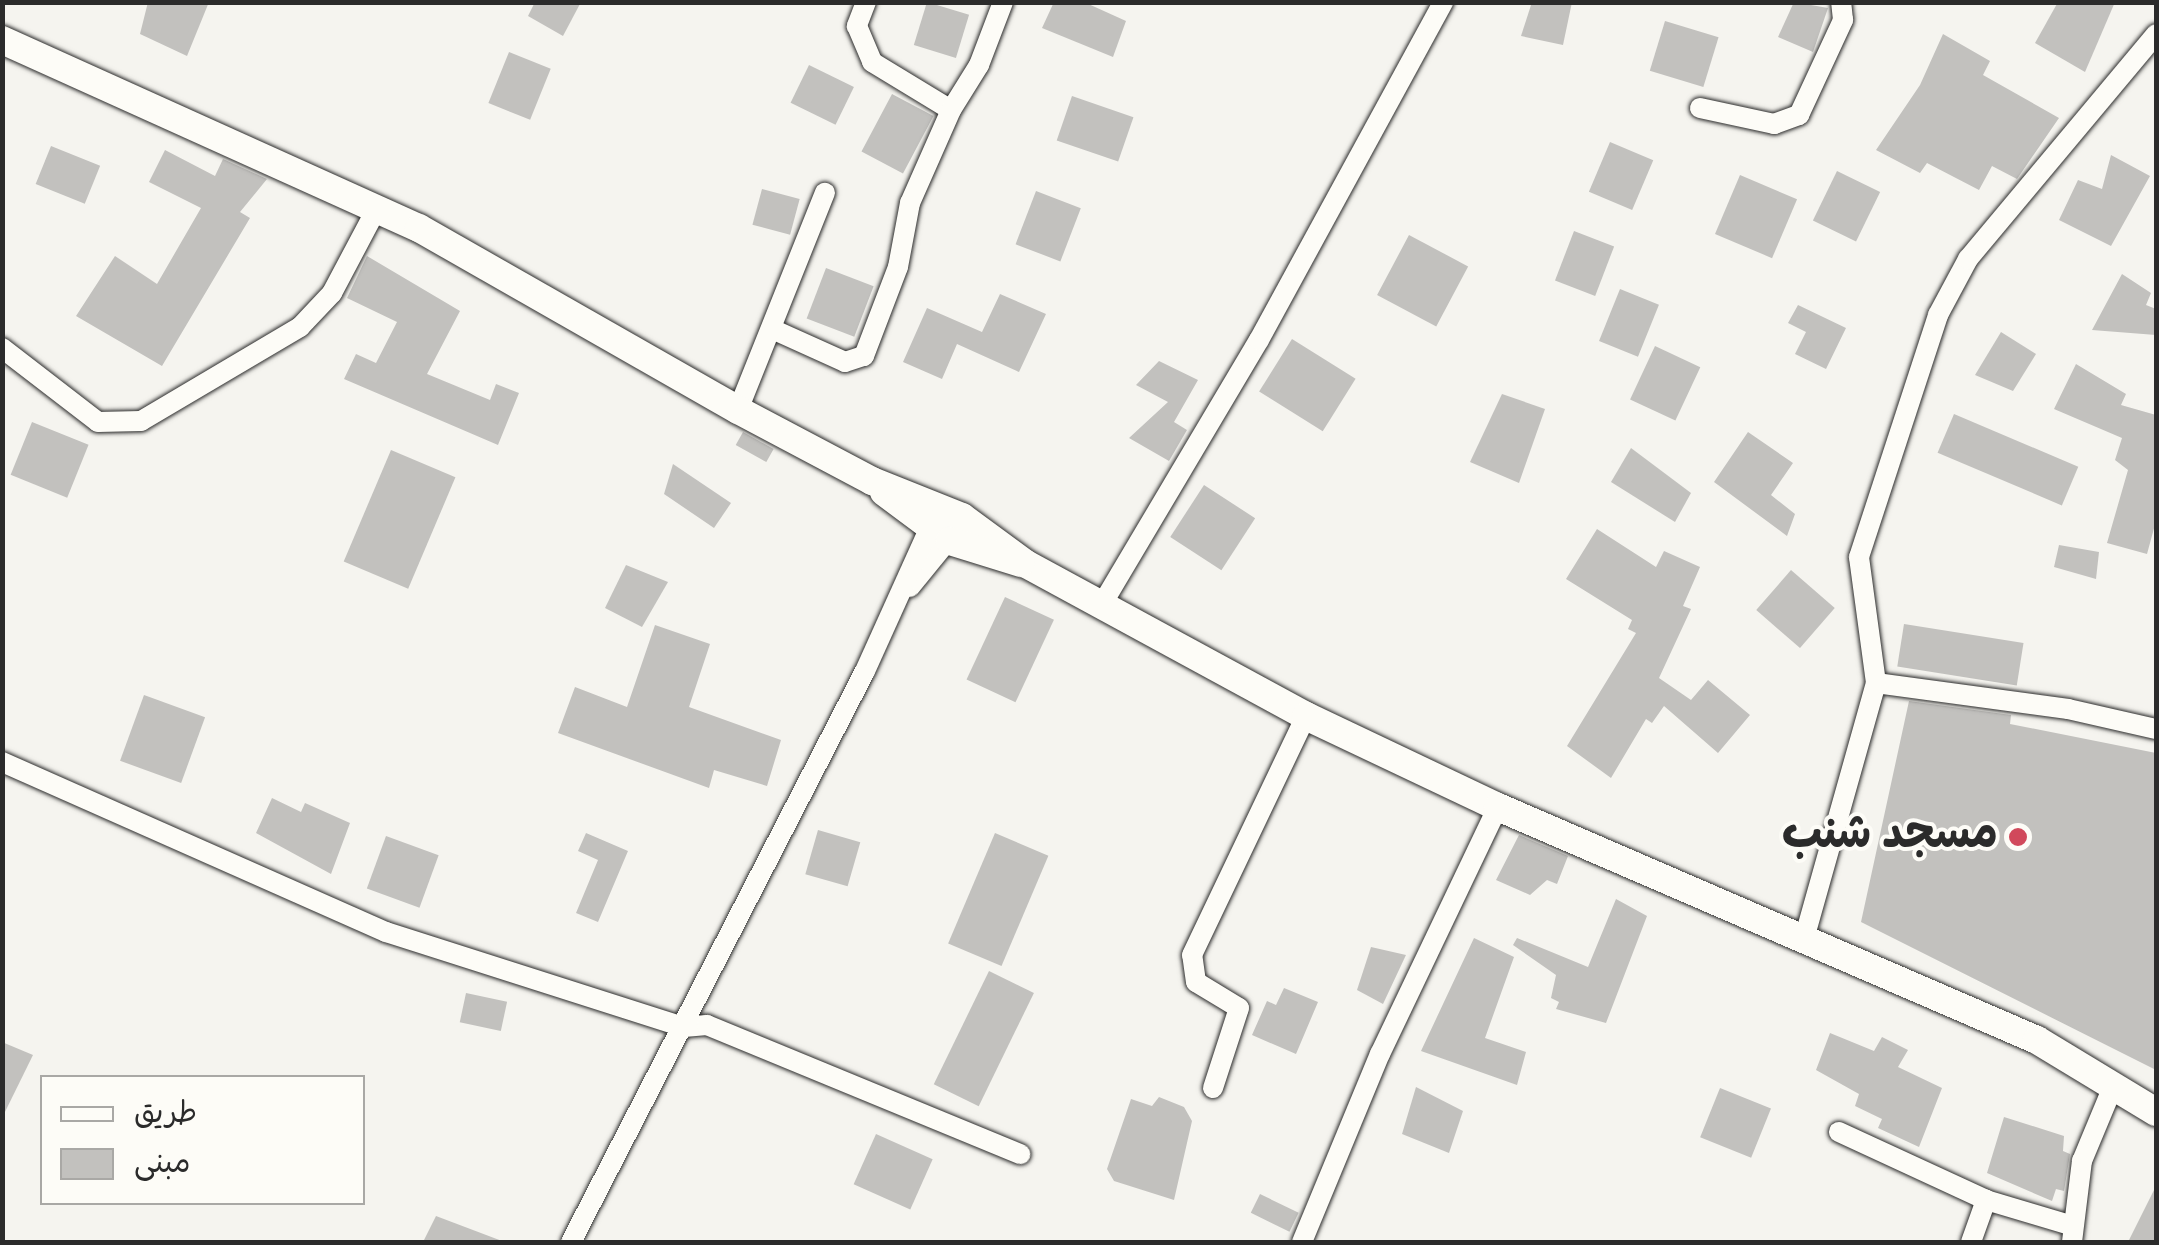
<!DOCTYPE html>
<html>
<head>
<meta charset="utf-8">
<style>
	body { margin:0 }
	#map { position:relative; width:2159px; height:1245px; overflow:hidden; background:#f5f4ef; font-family:"Indie Flower","Playpen Sans Arabic",sans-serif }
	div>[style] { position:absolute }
	.building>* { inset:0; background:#c2c1be; transform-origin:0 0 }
	.roads { filter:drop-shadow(0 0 2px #2b2b2b) drop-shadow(0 0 2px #2b2b2b) }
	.minor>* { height:20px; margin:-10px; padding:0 10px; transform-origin:10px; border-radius:10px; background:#fdfcf7 }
	.tertiary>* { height:28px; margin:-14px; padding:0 14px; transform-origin:14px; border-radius:14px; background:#fdfcf7 }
	.dots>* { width:28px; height:28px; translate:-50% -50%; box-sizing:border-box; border:5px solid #fdfcf7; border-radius:50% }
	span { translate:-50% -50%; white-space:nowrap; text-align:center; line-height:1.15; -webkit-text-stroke:8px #fdfcf7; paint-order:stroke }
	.poi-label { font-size:45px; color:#2b2b2b; font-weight:700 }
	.right { translate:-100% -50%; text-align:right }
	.frame { position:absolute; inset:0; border:5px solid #2b2b2b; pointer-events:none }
	.legend { position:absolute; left:40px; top:1075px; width:325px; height:130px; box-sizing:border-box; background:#fdfcf7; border:2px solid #a9a8a5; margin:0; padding:12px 18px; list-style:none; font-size:30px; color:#2b2b2b }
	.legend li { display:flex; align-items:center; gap:20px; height:50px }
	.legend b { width:50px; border:2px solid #a9a8a5 }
</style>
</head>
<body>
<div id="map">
	<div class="building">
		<div style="clip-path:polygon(148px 2px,209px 2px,187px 56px,140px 34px)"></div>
		<div style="clip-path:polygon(535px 2px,581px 2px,563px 36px,528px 16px)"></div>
		<div style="left:927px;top:2px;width:44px;height:45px;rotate:17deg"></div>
		<div style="clip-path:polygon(1054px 2px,1084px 2px,1126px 21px,1113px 57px,1042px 28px)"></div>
		<div style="clip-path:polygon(1532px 2px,1572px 2px,1563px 45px,1521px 36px)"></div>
		<div style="clip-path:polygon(1794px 2px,1828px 8px,1813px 52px,1778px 37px)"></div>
		<div style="clip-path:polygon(2058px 2px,2115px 2px,2085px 72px,2035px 43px)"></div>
		<div style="left:1665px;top:21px;width:56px;height:52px;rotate:17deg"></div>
		<div style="clip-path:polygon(1943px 34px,1990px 61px,1983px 75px,2059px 118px,2017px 179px,1992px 166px,1979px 190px,1927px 163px,1920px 173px,1876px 150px,1920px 85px)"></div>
		<div style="left:509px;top:52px;width:45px;height:55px;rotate:22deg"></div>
		<div style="left:809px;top:65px;width:50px;height:42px;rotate:26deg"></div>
		<div style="left:892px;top:94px;width:47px;height:65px;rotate:28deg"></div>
		<div style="left:1072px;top:96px;width:65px;height:47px;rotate:19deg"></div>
		<div style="left:1610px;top:142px;width:47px;height:54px;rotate:23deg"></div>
		<div style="left:51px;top:146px;width:53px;height:41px;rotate:22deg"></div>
		<div style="clip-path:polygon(165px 150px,215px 176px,223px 159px,267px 179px,240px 212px,250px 218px,162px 366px,76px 316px,115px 256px,157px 284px,201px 208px,149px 182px)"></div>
		<div style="clip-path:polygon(2111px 155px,2150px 176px,2111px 246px,2059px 220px,2078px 180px,2102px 189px)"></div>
		<div style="left:1837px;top:171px;width:48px;height:55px;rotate:26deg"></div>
		<div style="left:1740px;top:175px;width:62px;height:64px;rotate:23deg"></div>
		<div style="left:762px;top:189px;width:39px;height:37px;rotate:15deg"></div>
		<div style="left:1036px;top:191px;width:48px;height:57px;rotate:21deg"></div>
		<div style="left:1574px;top:231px;width:43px;height:53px;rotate:21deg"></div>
		<div style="left:1409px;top:235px;width:67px;height:68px;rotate:28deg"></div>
		<div style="clip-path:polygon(367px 256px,460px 311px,427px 374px,490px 400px,496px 384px,519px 393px,498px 445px,344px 379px,356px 354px,376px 363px,397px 322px,347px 298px)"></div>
		<div style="left:826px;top:268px;width:51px;height:54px;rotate:21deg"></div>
		<div style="clip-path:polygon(2122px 274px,2151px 293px,2146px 305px,2156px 309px,2156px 335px,2092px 330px)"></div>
		<div style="left:1620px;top:289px;width:42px;height:56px;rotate:22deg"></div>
		<div style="clip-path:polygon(1000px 294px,1046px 314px,1019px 372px,957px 344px,942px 379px,903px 362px,927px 308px,982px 332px)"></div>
		<div style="clip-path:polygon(1798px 305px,1846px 328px,1826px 369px,1795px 354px,1806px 332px,1788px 323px)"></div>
		<div style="clip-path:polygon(2001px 332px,2036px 354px,2013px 391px,1975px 375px)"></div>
		<div style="left:1292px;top:339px;width:75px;height:62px;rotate:32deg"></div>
		<div style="left:1655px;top:346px;width:50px;height:59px;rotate:25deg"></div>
		<div style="clip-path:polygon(1159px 361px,1198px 380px,1174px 422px,1187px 430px,1169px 461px,1129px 438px,1168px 402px,1136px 385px)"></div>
		<div style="clip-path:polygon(2076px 364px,2126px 394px,2121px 405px,2156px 415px,2156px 521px,2147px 554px,2107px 543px,2128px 470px,2115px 460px,2122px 438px,2054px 409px)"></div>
		<div style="clip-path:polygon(1502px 394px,1545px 409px,1519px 483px,1470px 462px)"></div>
		<div style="left:1954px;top:414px;width:135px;height:42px;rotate:23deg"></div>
		<div style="left:32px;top:422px;width:61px;height:57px;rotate:22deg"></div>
		<div style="left:743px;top:432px;width:35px;height:15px;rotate:29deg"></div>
		<div style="clip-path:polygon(1748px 432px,1793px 463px,1771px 495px,1795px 514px,1787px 536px,1714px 482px)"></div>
		<div style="clip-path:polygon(1631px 448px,1691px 493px,1675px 522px,1611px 482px)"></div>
		<div style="left:391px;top:450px;width:70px;height:121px;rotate:23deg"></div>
		<div style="clip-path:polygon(673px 464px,731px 503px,714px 528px,664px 494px)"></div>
		<div style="left:1204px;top:485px;width:61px;height:62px;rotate:33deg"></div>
		<div style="clip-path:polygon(1597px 529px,1656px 567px,1664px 551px,1700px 567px,1683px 606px,1691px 609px,1659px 678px,1691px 700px,1708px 680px,1750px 715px,1718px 753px,1664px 706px,1652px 723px,1646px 719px,1611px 778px,1567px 746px,1636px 633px,1628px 629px,1632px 620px,1566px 579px)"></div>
		<div style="clip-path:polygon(2059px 545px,2099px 552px,2096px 579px,2054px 567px)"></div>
		<div style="clip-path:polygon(626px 565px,668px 582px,642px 627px,605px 608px)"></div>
		<div style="left:1791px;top:570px;width:58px;height:53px;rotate:41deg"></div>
		<div style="left:1005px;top:597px;width:54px;height:91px;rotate:25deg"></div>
		<div style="left:1904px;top:624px;width:121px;height:43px;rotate:9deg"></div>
		<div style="clip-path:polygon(655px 625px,710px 644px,689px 707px,781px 740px,767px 786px,714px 770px,709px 788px,558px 733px,575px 687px,627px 707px)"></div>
		<div style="left:144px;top:695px;width:65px;height:70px;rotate:20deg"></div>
		<div style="clip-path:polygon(1909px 701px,2011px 715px,2010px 724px,2156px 753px,2156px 1070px,1861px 922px)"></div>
		<div style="clip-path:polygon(272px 798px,301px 812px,305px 803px,350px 823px,331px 874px,256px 833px)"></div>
		<div style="left:818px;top:830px;width:44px;height:46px;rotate:16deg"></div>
		<div style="clip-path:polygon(586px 833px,628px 851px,598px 922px,576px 913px,598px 860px,578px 851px)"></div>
		<div style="left:995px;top:833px;width:58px;height:120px;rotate:23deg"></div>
		<div style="clip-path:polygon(1519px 835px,1568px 856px,1557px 884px,1547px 880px,1530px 895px,1496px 880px)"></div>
		<div style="left:386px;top:836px;width:56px;height:56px;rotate:20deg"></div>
		<div style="clip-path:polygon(1616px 899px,1647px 916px,1606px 1023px,1556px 1009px,1559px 1002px,1551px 998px,1556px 975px,1513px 945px,1517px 938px,1588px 967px)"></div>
		<div style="clip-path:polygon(1474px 938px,1514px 957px,1485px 1038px,1526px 1052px,1517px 1085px,1421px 1051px)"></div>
		<div style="clip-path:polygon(1371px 947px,1406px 955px,1383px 1004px,1357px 990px)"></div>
		<div style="left:989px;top:971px;width:50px;height:126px;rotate:26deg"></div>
		<div style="clip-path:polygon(1284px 988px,1318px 1002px,1296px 1054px,1252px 1035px,1267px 1001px,1276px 1005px)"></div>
		<div style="left:466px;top:993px;width:42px;height:30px;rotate:12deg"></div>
		<div style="clip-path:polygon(1830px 1033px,1874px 1051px,1882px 1037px,1908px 1050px,1898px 1067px,1942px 1088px,1919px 1147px,1878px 1128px,1882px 1119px,1855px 1106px,1859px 1094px,1816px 1070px)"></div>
		<div style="clip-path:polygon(2px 1042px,33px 1055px,2px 1118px)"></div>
		<div style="clip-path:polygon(1416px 1087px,1463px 1111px,1449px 1153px,1402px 1134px)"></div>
		<div style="left:1720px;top:1088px;width:55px;height:53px;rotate:22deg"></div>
		<div style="clip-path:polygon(1159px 1097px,1184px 1107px,1192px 1121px,1174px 1200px,1114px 1181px,1107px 1169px,1131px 1099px,1152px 1106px)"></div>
		<div style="clip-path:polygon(2004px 1117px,2064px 1136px,2063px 1151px,2070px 1154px,2064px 1191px,2056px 1189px,2052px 1201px,1987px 1173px)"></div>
		<div style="left:876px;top:1134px;width:62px;height:55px;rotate:24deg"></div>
		<div style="clip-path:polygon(2156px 1186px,2156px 1242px,2128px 1242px)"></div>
		<div style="left:1260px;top:1194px;width:43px;height:21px;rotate:26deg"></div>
		<div style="clip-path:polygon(436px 1216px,502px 1241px,502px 1242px,423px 1242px)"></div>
	</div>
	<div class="roads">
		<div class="minor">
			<div style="left:866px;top:2px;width:26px;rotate:111deg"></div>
			<div style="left:857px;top:26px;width:39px;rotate:67deg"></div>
			<div style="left:872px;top:62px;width:92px;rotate:31.3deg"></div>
			<div style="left:1700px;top:108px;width:76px;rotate:12.2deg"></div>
			<div style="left:1774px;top:124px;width:27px;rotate:-20deg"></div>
			<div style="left:1799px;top:115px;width:105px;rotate:-65.1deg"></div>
			<div style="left:1843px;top:20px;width:18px;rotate:-96deg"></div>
			<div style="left:772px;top:329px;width:80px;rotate:24.3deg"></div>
			<div style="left:845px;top:362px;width:20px;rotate:-18deg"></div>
			<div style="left:864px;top:356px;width:95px;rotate:-69.1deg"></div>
			<div style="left:898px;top:267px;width:65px;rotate:-79.4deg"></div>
			<div style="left:910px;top:203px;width:102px;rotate:-66.2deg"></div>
			<div style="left:951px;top:110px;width:53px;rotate:-58.1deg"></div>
			<div style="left:979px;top:65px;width:67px;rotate:-69.1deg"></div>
			<div style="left:2px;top:348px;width:121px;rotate:37.6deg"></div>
			<div style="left:98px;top:422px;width:43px;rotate:-1.3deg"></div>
			<div style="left:141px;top:421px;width:185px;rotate:-30.6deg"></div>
			<div style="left:300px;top:327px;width:47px;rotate:-46.7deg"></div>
			<div style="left:332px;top:293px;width:96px;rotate:-62.1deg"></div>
			<div style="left:738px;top:410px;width:234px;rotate:-68.2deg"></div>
			<div style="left:910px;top:587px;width:70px;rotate:-50.8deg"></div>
			<div style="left:1101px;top:606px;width:309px;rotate:-59.3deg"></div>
			<div style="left:1259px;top:340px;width:385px;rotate:-61.4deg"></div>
			<div style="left:1876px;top:683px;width:194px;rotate:7.7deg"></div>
			<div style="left:2068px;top:709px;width:90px;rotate:12.8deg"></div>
			<div style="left:2px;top:762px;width:420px;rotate:23.9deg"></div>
			<div style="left:386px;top:932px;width:313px;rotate:17.7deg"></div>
			<div style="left:684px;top:1027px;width:23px;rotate:-5deg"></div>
			<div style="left:707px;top:1025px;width:339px;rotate:22.4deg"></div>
			<div style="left:1804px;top:939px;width:266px;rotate:-74.3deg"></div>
			<div style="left:1876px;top:683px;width:127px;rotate:-97.7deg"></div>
			<div style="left:1859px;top:557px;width:255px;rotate:-71.9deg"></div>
			<div style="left:1938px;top:315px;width:64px;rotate:-61.8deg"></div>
			<div style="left:1968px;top:259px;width:293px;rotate:-50.1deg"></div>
			<div style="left:1213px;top:1088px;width:84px;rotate:-72deg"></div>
			<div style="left:1239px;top:1008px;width:50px;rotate:-148.8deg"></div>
			<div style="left:1196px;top:982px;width:27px;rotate:-98deg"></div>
			<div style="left:1192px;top:955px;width:265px;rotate:-64.5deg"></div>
			<div style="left:1839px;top:1132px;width:162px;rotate:24.8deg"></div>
			<div style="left:1986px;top:1200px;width:91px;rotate:16.6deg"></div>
			<div style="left:571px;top:1242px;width:642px;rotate:-62.76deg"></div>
			<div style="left:865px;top:671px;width:170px;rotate:-65.7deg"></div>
			<div style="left:1302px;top:1242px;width:204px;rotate:-67.5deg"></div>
			<div style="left:1380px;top:1054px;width:274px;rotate:-64.5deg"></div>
			<div style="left:1971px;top:1242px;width:45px;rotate:-70.3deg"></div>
			<div style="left:2072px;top:1242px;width:82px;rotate:-83deg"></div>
			<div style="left:2082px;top:1161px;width:83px;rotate:-67.4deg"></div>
		</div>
		<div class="tertiary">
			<div style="left:2px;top:40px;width:457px;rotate:24.3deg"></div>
			<div style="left:419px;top:228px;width:367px;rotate:29.7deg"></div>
			<div style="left:738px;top:410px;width:152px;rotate:27.9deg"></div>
			<div style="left:872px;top:481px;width:97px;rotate:21.8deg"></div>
			<div style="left:962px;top:517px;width:79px;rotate:36.3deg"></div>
			<div style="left:1026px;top:564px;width:319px;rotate:28.5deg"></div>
			<div style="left:1306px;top:716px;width:212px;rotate:25.4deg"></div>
			<div style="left:1498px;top:807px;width:587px;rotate:23.38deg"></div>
			<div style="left:2037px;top:1040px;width:139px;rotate:31.2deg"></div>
			<div style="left:884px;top:492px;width:82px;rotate:36.6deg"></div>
			<div style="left:950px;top:541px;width:74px;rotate:17.2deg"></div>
		</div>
	</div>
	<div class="dots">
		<div style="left:2018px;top:837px;background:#d1495b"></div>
	</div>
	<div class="poi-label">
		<span class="right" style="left:1998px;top:837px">مسجد شنب</span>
	</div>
	<div class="frame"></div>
	<ul class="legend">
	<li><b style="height:12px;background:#fdfcf7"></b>طريق</li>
	<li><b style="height:28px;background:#c2c1be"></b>مبنى</li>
	</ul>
</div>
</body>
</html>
